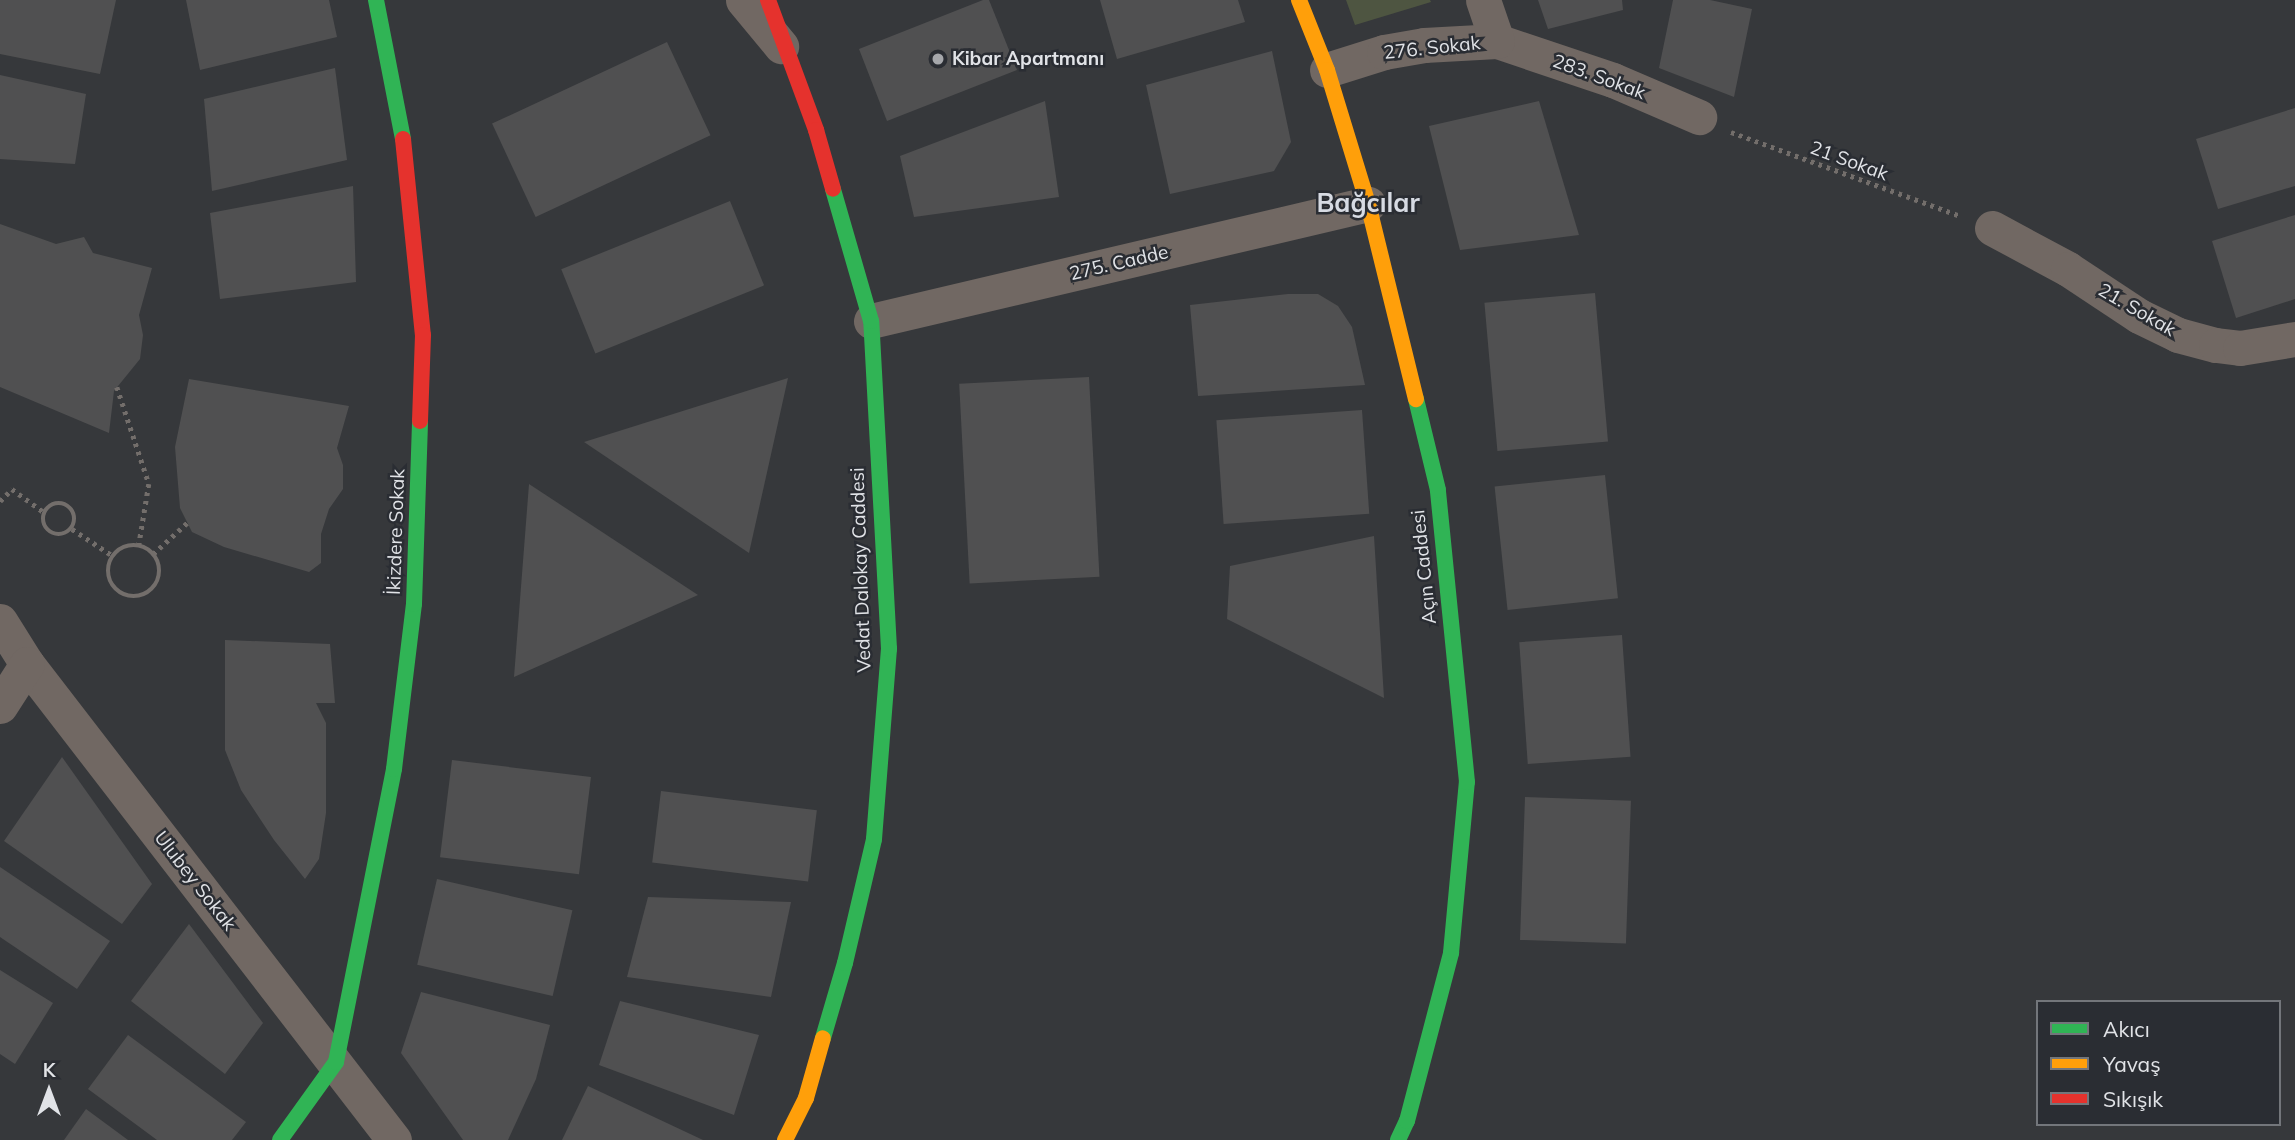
<!DOCTYPE html>
<html>
<head>
<meta charset="utf-8">
<style>
	body { margin:0 }
	#map { position:relative; width:2295px; height:1140px; overflow:hidden; background:#36383b; font-family:Mulish,sans-serif }
	div>[style] { position:absolute }
	.green>* { inset:0; background:#4e5541 }
	.building>* { inset:0; background:#505051; transform-origin:0 0 }
	.path>* { height:4.5px; margin-top:-2.25px; transform-origin:0; background:repeating-linear-gradient(90deg,#736e6b 0 3.5px,transparent 0 8.5px) }
	.path>.ring { margin:-2.25px; padding:0; box-sizing:content-box; background:none; border:4.5px solid #736e6b; border-radius:50% }
	.street>* { height:35px; margin:-17.5px; padding:0 17.5px; transform-origin:17.5px; border-radius:17.5px; background:#716863 }
	.fast>* { height:16px; margin:-8px; padding:0 8px; transform-origin:8px; border-radius:8px; background:#30b455 }
	.slow>* { height:16px; margin:-8px; padding:0 8px; transform-origin:8px; border-radius:8px; background:#ff9f0a }
	.jam>* { height:16px; margin:-8px; padding:0 8px; transform-origin:8px; border-radius:8px; background:#e5322d }
	.dots>* { width:19px; height:19px; translate:-50% -50%; box-sizing:border-box; border:4px solid #2a2d33; border-radius:50% }
	span { translate:-50% -50%; white-space:nowrap; text-align:center; line-height:1.15; -webkit-text-stroke:5px #2a2d33; paint-order:stroke }
	.street-label { font-size:19px; color:#e1e3e7 }
	.poi-label { font-size:19px; color:#e1e3e7; font-weight:700 }
	.left { translate:0 -50%; text-align:left }
	.district-label { font-size:26px; color:#d7dbe3; font-weight:700 }
	.legend { position:absolute; left:2036px; top:1000px; width:245px; height:126px; box-sizing:border-box; background:#2a2d33; border:2px solid #73767b; margin:0; padding:9px 12px; list-style:none; font-size:21px; color:#e1e3e7 }
	.legend li { display:flex; align-items:center; gap:14px; height:35px }
	.legend b { width:35px; border:2px solid #73767b }
	.north { position:absolute; left:14px; top:1056px; width:70px; height:70px; -webkit-text-stroke:5px #2a2d33; paint-order:stroke; rotate:0deg; font-size:19px; font-weight:700; line-height:28px; text-align:center; color:#e1e3e7 }
	.north::after { content:''; display:block; margin:auto; width:24px; height:32px; background:#e1e3e7; clip-path:polygon(50% 0,100% 100%,50% 72%,0 100%) }
</style>
</head>
<body>
<div id="map">
	<div class="green">
		<div style="clip-path:polygon(1346px 0,1430px 0,1431px 2px,1355px 25px)"></div>
	</div>
	<div class="building">
		<div style="clip-path:polygon(0 0,116px 0,100px 74px,0 54px)"></div>
		<div style="clip-path:polygon(186px 0,329px 0,337px 37px,200px 70px)"></div>
		<div style="clip-path:polygon(983px 0,989px 0,1017px 70px,887px 121px,859px 49px)"></div>
		<div style="clip-path:polygon(1100px 0,1238px 0,1245px 22px,1117px 59px)"></div>
		<div style="clip-path:polygon(1538px 0,1622px 0,1623px 10px,1548px 29px)"></div>
		<div style="clip-path:polygon(1673px 0,1710px 0,1752px 9px,1734px 97px,1659px 68px)"></div>
		<div style="left:667px;top:42px;width:103px;height:193px;rotate:65deg"></div>
		<div style="clip-path:polygon(1272px 51px,1291px 142px,1274px 171px,1170px 194px,1146px 85px)"></div>
		<div style="clip-path:polygon(335px 68px,347px 160px,212px 191px,204px 99px)"></div>
		<div style="clip-path:polygon(0 75px,86px 94px,75px 164px,0 159px)"></div>
		<div style="clip-path:polygon(1045px 101px,1059px 197px,914px 217px,900px 156px)"></div>
		<div style="clip-path:polygon(1539px 101px,1579px 235px,1460px 250px,1429px 126px)"></div>
		<div style="clip-path:polygon(2295px 108px,2295px 186px,2218px 209px,2196px 139px)"></div>
		<div style="clip-path:polygon(353px 186px,356px 282px,220px 299px,210px 213px)"></div>
		<div style="left:730px;top:201px;width:91px;height:182px;rotate:68deg"></div>
		<div style="clip-path:polygon(2295px 215px,2295px 299px,2236px 318px,2212px 241px)"></div>
		<div style="clip-path:polygon(0 224px,56px 244px,84px 237px,93px 253px,152px 268px,139px 315px,143px 335px,140px 359px,114px 391px,109px 433px,0 387px)"></div>
		<div style="left:1595px;top:293px;width:149px;height:111px;rotate:85deg"></div>
		<div style="clip-path:polygon(1288px 294px,1318px 294px,1338px 306px,1352px 327px,1365px 385px,1198px 396px,1190px 305px)"></div>
		<div style="left:1089px;top:377px;width:200px;height:130px;rotate:87deg"></div>
		<div style="clip-path:polygon(788px 378px,749px 553px,584px 442px)"></div>
		<div style="clip-path:polygon(189px 379px,349px 406px,337px 448px,343px 465px,343px 489px,329px 509px,321px 534px,321px 563px,309px 572px,224px 547px,192px 532px,180px 508px,175px 447px)"></div>
		<div style="left:1362px;top:410px;width:104px;height:146px;rotate:86deg"></div>
		<div style="left:1605px;top:475px;width:124px;height:111px;rotate:84deg"></div>
		<div style="clip-path:polygon(529px 484px,698px 595px,514px 677px)"></div>
		<div style="clip-path:polygon(1374px 536px,1384px 698px,1227px 619px,1230px 566px)"></div>
		<div style="left:1622px;top:635px;width:122px;height:103px;rotate:86deg"></div>
		<div style="clip-path:polygon(225px 640px,330px 644px,335px 703px,316px 703px,326px 723px,326px 813px,319px 859px,305px 879px,274px 840px,241px 790px,225px 750px)"></div>
		<div style="clip-path:polygon(62px 757px,152px 884px,122px 924px,4px 841px)"></div>
		<div style="left:452px;top:760px;width:140px;height:98px;rotate:7deg"></div>
		<div style="left:661px;top:791px;width:157px;height:72px;rotate:7deg"></div>
		<div style="left:1525px;top:797px;width:106px;height:143px;rotate:2deg"></div>
		<div style="clip-path:polygon(0 867px,110px 941px,77px 989px,0 937px)"></div>
		<div style="left:437px;top:879px;width:139px;height:88px;rotate:13deg"></div>
		<div style="clip-path:polygon(648px 897px,791px 902px,771px 997px,627px 977px)"></div>
		<div style="clip-path:polygon(189px 924px,263px 1023px,225px 1074px,131px 1001px)"></div>
		<div style="clip-path:polygon(0 970px,53px 1003px,15px 1064px,0 1054px)"></div>
		<div style="clip-path:polygon(421px 992px,550px 1025px,536px 1079px,508px 1140px,463px 1140px,401px 1053px)"></div>
		<div style="clip-path:polygon(620px 1001px,759px 1035px,734px 1115px,599px 1065px)"></div>
		<div style="clip-path:polygon(128px 1035px,246px 1122px,232px 1140px,157px 1140px,88px 1089px)"></div>
		<div style="clip-path:polygon(588px 1086px,703px 1140px,562px 1140px)"></div>
		<div style="clip-path:polygon(86px 1109px,128px 1140px,64px 1140px)"></div>
	</div>
	<div class="path">
		<div style="left:1731px;top:132px;width:244px;rotate:20.1deg"></div>
		<div style="left:117px;top:387px;width:102px;rotate:71.7deg"></div>
		<div style="left:149px;top:484px;width:62px;rotate:99.3deg"></div>
		<div style="left:0;top:501px;width:17px;rotate:-45deg"></div>
		<div style="left:12px;top:489px;width:39px;rotate:36deg"></div>
		<div class="ring" style="left:43px;top:503px;width:27.5px;height:27.5px"></div>
		<div style="left:72px;top:529px;width:49px;rotate:33.4deg"></div>
		<div class="ring" style="left:108px;top:545px;width:47.5px;height:47.5px"></div>
		<div style="left:153px;top:554px;width:46px;rotate:-42.4deg"></div>
	</div>
	<div class="street">
		<div style="left:743px;top:0;width:60px;rotate:50.4deg"></div>
		<div style="left:1497px;top:41px;width:122px;rotate:18.6deg"></div>
		<div style="left:1613px;top:80px;width:94px;rotate:23.3deg"></div>
		<div style="left:1327px;top:70px;width:60px;rotate:-17.5deg"></div>
		<div style="left:1384px;top:52px;width:41px;rotate:-9.9deg"></div>
		<div style="left:1424px;top:45px;width:73px;rotate:-3.1deg"></div>
		<div style="left:1497px;top:41px;width:43px;rotate:-108.9deg"></div>
		<div style="left:1992px;top:228px;width:86px;rotate:28.3deg"></div>
		<div style="left:2068px;top:269px;width:85px;rotate:33.5deg"></div>
		<div style="left:2139px;top:316px;width:43px;rotate:26deg"></div>
		<div style="left:2178px;top:335px;width:39px;rotate:15deg"></div>
		<div style="left:2216px;top:345px;width:24px;rotate:7deg"></div>
		<div style="left:2240px;top:348px;width:56px;rotate:-9.3deg"></div>
		<div style="left:871px;top:321px;width:511px;rotate:-13.25deg"></div>
		<div style="left:0;top:621px;width:51px;rotate:57.9deg"></div>
		<div style="left:27px;top:664px;width:601px;rotate:52.37deg"></div>
		<div style="left:0;top:706px;width:50px;rotate:-57.3deg"></div>
	</div>
	<div class="fast">
		<div style="left:376px;top:0;width:142px;rotate:79deg"></div>
		<div style="left:823px;top:1038px;width:78px;rotate:-73.7deg"></div>
		<div style="left:845px;top:963px;width:127px;rotate:-76.8deg"></div>
		<div style="left:874px;top:839px;width:191px;rotate:-85.5deg"></div>
		<div style="left:889px;top:649px;width:328px;rotate:-93.1deg"></div>
		<div style="left:871px;top:321px;width:137px;rotate:-106.1deg"></div>
		<div style="left:280px;top:1140px;width:96px;rotate:-54.3deg"></div>
		<div style="left:336px;top:1062px;width:299px;rotate:-78.8deg"></div>
		<div style="left:394px;top:769px;width:166px;rotate:-83.1deg"></div>
		<div style="left:414px;top:604px;width:183px;rotate:-88.1deg"></div>
		<div style="left:1398px;top:1140px;width:21px;rotate:-65deg"></div>
		<div style="left:1407px;top:1121px;width:174px;rotate:-75.3deg"></div>
		<div style="left:1451px;top:953px;width:172px;rotate:-84.7deg"></div>
		<div style="left:1467px;top:782px;width:293px;rotate:-95.7deg"></div>
		<div style="left:1438px;top:490px;width:94px;rotate:-103.6deg"></div>
	</div>
	<div class="slow">
		<div style="left:1299px;top:0;width:75px;rotate:68.2deg"></div>
		<div style="left:1327px;top:70px;width:140px;rotate:73deg"></div>
		<div style="left:1368px;top:204px;width:201px;rotate:76.2deg"></div>
		<div style="left:785px;top:1140px;width:47px;rotate:-63.4deg"></div>
		<div style="left:806px;top:1098px;width:62px;rotate:-74.2deg"></div>
	</div>
	<div class="jam">
		<div style="left:768px;top:0;width:139px;rotate:69.7deg"></div>
		<div style="left:816px;top:130px;width:61px;rotate:73.9deg"></div>
		<div style="left:403px;top:139px;width:197px;rotate:84.2deg"></div>
		<div style="left:423px;top:335px;width:86px;rotate:92deg"></div>
	</div>
	<div class="dots">
		<div style="left:938px;top:59px;background:#a5a7ab"></div>
	</div>
	<div class="street-label">
		<span style="left:1432px;top:48px;rotate:-6deg">276. Sokak</span>
		<span style="left:1599px;top:77px;rotate:20deg">283. Sokak</span>
		<span style="left:1849px;top:161px;rotate:20deg">21 Sokak</span>
		<span style="left:1119px;top:263px;rotate:-13deg">275. Cadde</span>
		<span style="left:2137px;top:310px;rotate:30deg">21. Sokak</span>
		<span style="left:396px;top:532px;rotate:-88deg">İkizdere Sokak</span>
		<span style="left:1424px;top:567px;rotate:-96deg">Açın Caddesi</span>
		<span style="left:861px;top:570px;rotate:-92deg">Vedat Dalokay Caddesi</span>
		<span style="left:195px;top:881px;rotate:52deg">Ulubey Sokak</span>
	</div>
	<div class="poi-label">
		<span class="left" style="left:952px;top:59px">Kibar Apartmanı</span>
	</div>
	<div class="district-label">
		<span style="left:1368px;top:203px">Bağcılar</span>
	</div>
	<ul class="legend">
	<li><b style="height:9px;background:#30b455"></b>Akıcı</li>
	<li><b style="height:9px;background:#ff9f0a"></b>Yavaş</li>
	<li><b style="height:9px;background:#e5322d"></b>Sıkışık</li>
	</ul>
	<div class="north">K</div>
</div>
</body>
</html>
